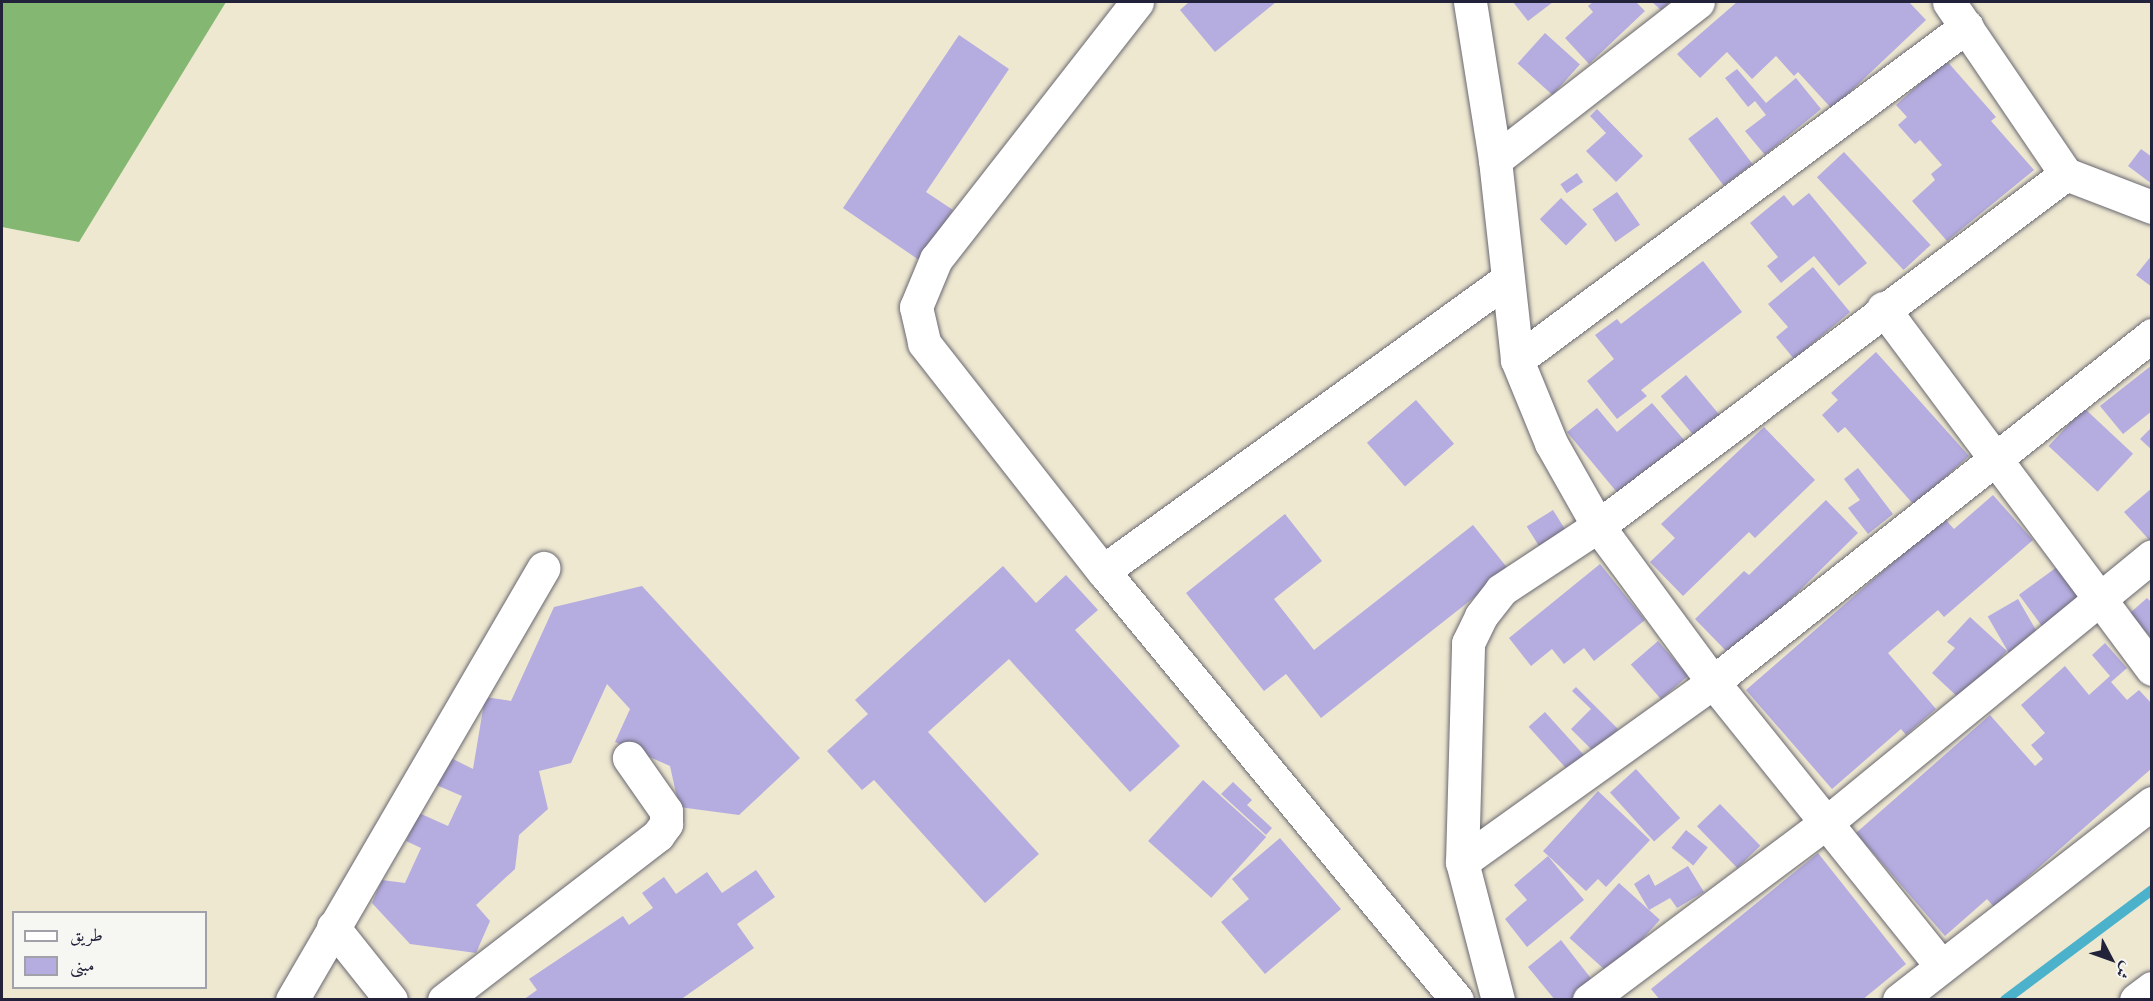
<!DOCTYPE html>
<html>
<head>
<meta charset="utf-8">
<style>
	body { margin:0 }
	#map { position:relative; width:2153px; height:1001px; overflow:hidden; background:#eee8d1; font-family:"Libre Caslon Text",Amiri,serif }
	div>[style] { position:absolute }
	.forest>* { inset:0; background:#84b772 }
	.stream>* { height:10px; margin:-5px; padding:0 5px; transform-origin:5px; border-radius:5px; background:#4cb2cb }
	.building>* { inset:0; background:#b5ace0; transform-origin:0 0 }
	.roads { filter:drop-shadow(0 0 2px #696770) drop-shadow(0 0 2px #696770) }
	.minor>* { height:33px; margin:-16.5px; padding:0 16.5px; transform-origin:16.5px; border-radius:16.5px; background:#fff }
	span { translate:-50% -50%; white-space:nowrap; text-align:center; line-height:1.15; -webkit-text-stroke:4.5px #f6f6f2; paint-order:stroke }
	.frame { position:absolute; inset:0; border:3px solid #22223b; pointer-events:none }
	.legend { position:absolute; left:12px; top:911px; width:195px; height:78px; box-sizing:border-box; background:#f6f6f2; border:2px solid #a1a1a9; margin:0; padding:8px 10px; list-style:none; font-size:18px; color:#22223b }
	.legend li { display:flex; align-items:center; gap:12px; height:30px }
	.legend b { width:30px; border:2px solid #a1a1a9 }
	.north { position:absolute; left:2081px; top:929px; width:60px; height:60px; -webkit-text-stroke:4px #f6f6f2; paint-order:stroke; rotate:131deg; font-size:16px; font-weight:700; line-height:24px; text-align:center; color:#22223b }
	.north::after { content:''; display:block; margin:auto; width:21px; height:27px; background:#22223b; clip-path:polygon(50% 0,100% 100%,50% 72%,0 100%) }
</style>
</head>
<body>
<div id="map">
	<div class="forest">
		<div style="clip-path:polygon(2px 2px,226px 2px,79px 242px,2px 227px)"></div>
	</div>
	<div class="stream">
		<div style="left:2005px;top:1000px;width:184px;rotate:-36.8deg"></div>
	</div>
	<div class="building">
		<div style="clip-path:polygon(1189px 2px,1276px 2px,1215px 52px,1180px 10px)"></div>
		<div style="clip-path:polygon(1513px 2px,1553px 2px,1528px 21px)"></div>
		<div style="clip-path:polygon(1593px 2px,1636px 2px,1645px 11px,1589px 64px,1565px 38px,1593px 12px,1588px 6px)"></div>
		<div style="clip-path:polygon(1652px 2px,1670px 2px,1661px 10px)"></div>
		<div style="clip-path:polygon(1737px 2px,1909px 2px,1926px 20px,1832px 109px,1798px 72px,1794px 76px,1776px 56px,1752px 79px,1727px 52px,1700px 78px,1677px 54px)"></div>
		<div style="left:1545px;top:33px;width:47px;height:41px;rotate:42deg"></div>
		<div style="clip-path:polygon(959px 35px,1009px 69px,926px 192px,953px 210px,919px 260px,843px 208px)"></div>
		<div style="clip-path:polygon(1946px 60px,1996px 117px,1991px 121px,2034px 170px,1947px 241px,1912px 201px,1935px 180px,1931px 174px,1942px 165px,1920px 140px,1915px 144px,1898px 125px,1907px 117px,1896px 105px)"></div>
		<div style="clip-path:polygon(1737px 69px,1766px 103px,1796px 78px,1821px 109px,1765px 155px,1745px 131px,1766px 115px,1755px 101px,1748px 107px,1725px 78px)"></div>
		<div style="clip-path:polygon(1597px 109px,1643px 156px,1616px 182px,1586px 151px,1606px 133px,1590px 116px)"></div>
		<div style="left:1717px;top:117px;width:59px;height:36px;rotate:53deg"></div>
		<div style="clip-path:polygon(2141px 149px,2152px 157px,2152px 184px,2128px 166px)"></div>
		<div style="left:1844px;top:152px;width:127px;height:37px;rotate:47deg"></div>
		<div style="left:1577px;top:173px;width:11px;height:20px;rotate:56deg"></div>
		<div style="left:1617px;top:192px;width:40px;height:30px;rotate:55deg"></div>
		<div style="clip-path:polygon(1809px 193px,1867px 263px,1839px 286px,1814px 256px,1781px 283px,1767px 266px,1778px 257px,1750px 223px,1784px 195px,1793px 206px)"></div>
		<div style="left:1561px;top:198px;width:37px;height:30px;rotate:45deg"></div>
		<div style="clip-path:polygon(2152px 255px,2152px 287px,2136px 275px)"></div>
		<div style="clip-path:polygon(1703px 261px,1742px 312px,1641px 390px,1647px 396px,1617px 419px,1587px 381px,1614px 359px,1595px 335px,1617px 319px,1621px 324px)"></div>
		<div style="clip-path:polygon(1813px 267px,1850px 312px,1794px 359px,1776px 337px,1788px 327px,1768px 304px)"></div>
		<div style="clip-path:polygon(1876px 352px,1969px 456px,1914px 505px,1845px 427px,1838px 433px,1822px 415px,1838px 400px,1831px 393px)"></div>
		<div style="clip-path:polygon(2152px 365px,2152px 411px,2123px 434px,2100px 406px)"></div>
		<div style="left:1686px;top:375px;width:52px;height:33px;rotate:50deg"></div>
		<div style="left:1416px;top:400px;width:58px;height:65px;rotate:49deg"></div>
		<div style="clip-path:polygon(1652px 403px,1685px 441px,1620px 496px,1567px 432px,1597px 408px,1617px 432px)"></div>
		<div style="left:2084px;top:408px;width:67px;height:52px;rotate:43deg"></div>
		<div style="clip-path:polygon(1764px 427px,1815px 480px,1755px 538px,1749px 532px,1683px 596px,1650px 562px,1675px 538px,1661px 524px)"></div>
		<div style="clip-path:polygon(2152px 427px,2152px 450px,2140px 439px)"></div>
		<div style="clip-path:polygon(1858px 468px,1893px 514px,1868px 534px,1848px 508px,1860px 500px,1844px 479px)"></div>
		<div style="clip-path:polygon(2152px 488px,2152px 543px,2124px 512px)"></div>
		<div style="clip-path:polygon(1993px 495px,2033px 540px,1944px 617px,1938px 610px,1888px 653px,1936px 709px,1906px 735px,1901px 729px,1832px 789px,1746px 690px,1944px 518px,1954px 529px)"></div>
		<div style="clip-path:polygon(1826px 500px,1858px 533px,1732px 657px,1695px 619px,1744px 571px,1749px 575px)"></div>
		<div style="left:1553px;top:510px;width:34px;height:31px;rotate:58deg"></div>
		<div style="clip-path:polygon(1285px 514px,1322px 561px,1274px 599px,1314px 650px,1473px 525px,1509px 570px,1321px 718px,1286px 674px,1264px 691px,1186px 593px)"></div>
		<div style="clip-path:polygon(1600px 564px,1645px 620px,1594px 661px,1584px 648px,1564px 664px,1552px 649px,1531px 666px,1509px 638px)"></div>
		<div style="clip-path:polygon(1003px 566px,1036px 603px,1066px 575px,1098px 610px,1075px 630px,1180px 746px,1130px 792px,1009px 659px,928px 732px,1039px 854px,985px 903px,874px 780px,862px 790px,827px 751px,868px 714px,855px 700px)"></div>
		<div style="left:2057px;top:567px;width:41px;height:47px;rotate:54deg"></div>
		<div style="clip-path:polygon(642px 586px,800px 758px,739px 815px,679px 807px,670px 766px,615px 742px,630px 709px,607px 684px,571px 763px,539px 771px,548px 809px,519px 835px,515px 869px,476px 905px,490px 921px,476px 953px,410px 944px,372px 903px,382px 880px,405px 883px,421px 848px,406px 841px,419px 813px,448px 826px,462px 796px,434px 784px,447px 756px,473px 769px,485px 697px,511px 701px,554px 607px)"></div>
		<div style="clip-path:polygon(2147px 598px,2152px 603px,2152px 639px,2130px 613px)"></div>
		<div style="left:2018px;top:599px;width:42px;height:35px;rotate:60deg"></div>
		<div style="clip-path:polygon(1970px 617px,2007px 651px,1961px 700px,1932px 673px,1955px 648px,1947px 642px)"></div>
		<div style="left:1658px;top:641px;width:46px;height:36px;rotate:49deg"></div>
		<div style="clip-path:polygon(2105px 643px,2127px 668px,2111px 682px,2127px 700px,2139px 690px,2152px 704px,2152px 768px,1994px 907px,1987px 899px,1945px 936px,1856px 833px,1990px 715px,2035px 766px,2043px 759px,2031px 745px,2045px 733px,2021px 705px,2065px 666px,2089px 695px,2110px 676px,2092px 655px)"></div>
		<div style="clip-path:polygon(1576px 687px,1618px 729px,1595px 753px,1571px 729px,1591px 709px,1572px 691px)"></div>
		<div style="left:1545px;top:712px;width:59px;height:22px;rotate:48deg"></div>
		<div style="left:1636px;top:769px;width:66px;height:35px;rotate:48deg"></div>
		<div style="left:1203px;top:780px;width:85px;height:82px;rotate:42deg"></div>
		<div style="clip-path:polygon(1233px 782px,1252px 800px,1247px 805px,1272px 828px,1266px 835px,1221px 794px)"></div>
		<div style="clip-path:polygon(1598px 791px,1650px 840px,1606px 887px,1598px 879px,1586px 891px,1543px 851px)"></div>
		<div style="left:1720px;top:804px;width:58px;height:32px;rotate:46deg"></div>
		<div style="left:1686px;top:830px;width:28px;height:23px;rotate:39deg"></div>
		<div style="clip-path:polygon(1280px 838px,1341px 909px,1265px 974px,1221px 922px,1249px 899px,1232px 879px)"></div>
		<div style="clip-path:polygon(1818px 853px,1906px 964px,1862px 1000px,1660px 1000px,1651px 989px)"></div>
		<div style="clip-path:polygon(1548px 856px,1584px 900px,1527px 947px,1505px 919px,1527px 900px,1514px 885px)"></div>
		<div style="clip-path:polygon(1688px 866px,1704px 892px,1677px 908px,1670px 898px,1649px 910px,1634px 884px,1649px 874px,1655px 886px)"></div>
		<div style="clip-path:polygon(756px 870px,775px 897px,737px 924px,754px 948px,680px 1000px,523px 1000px,537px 990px,529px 979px,623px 916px,629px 925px,653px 908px,642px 893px,664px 877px,676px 894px,707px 872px,722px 893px)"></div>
		<div style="left:1619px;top:883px;width:55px;height:74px;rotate:42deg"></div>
		<div style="clip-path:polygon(1561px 940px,1593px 981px,1570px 1000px,1555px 1000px,1528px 967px)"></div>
	</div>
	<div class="roads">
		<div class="minor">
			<div style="left:1137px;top:2px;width:326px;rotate:128deg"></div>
			<div style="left:936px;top:259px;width:52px;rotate:112.6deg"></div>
			<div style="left:916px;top:307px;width:37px;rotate:77deg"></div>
			<div style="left:924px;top:343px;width:290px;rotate:51.9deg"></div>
			<div style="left:1103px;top:571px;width:556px;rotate:50.47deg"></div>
			<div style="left:1470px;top:2px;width:160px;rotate:81deg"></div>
			<div style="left:1495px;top:160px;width:201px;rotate:83.7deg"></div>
			<div style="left:1517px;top:360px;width:90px;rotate:67.7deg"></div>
			<div style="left:1551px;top:443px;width:95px;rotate:60.5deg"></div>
			<div style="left:1598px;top:526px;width:194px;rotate:53.6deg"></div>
			<div style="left:1713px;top:682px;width:362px;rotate:51.2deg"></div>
			<div style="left:1949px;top:2px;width:208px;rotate:55.8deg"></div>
			<div style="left:2066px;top:174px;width:92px;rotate:21deg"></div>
			<div style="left:1495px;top:160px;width:257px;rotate:-37.9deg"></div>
			<div style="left:1883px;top:308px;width:450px;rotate:53.3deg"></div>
			<div style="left:1517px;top:360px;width:560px;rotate:-36.58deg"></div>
			<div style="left:1103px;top:571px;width:499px;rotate:-35.8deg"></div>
			<div style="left:1462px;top:862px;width:309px;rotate:-35.6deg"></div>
			<div style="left:1713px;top:682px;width:560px;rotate:-38.32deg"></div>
			<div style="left:333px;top:927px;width:93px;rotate:51.5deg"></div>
			<div style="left:292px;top:1000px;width:500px;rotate:-59.8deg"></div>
			<div style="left:444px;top:1000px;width:270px;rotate:-37.6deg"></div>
			<div style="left:658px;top:835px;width:14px;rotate:-54deg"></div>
			<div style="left:666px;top:824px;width:13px;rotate:-90deg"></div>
			<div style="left:666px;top:811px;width:65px;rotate:-124.9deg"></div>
			<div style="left:1498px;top:1000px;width:143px;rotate:-104.6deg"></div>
			<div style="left:1462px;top:862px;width:219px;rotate:-88.4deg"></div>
			<div style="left:1468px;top:643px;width:30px;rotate:-64deg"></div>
			<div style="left:1481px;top:616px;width:33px;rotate:-52deg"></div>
			<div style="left:1501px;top:590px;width:116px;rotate:-33.4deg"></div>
			<div style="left:1598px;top:526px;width:586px;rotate:-36.95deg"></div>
			<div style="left:1589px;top:1000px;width:296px;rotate:-36.8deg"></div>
			<div style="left:1826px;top:823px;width:421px;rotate:-39.3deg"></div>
			<div style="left:1899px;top:1000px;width:321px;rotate:-37.9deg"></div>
			<div style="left:2136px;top:1000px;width:20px;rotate:-37deg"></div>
		</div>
	</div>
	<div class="frame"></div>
	<ul class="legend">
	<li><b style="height:8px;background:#fff"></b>طريق</li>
	<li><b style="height:16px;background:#b5ace0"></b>مبنى</li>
	</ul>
	<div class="north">ش</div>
</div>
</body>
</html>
